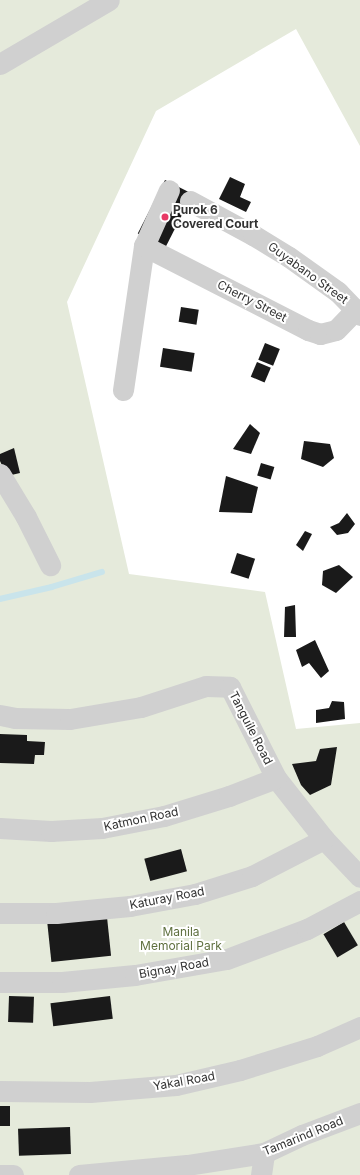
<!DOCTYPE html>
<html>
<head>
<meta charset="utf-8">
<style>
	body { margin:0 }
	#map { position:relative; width:360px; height:1175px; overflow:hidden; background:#fff; font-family:Inter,sans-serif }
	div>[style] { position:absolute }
	.green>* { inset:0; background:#e5eadb }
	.stream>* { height:5.5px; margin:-2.75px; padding:0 2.75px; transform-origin:2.75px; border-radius:2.75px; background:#c9e4eb }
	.building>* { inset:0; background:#1a1a1a; transform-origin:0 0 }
	.minor>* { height:21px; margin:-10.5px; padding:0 10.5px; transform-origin:10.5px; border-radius:10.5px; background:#d0d0d0 }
	.dots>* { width:11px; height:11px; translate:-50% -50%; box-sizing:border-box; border:2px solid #fff; border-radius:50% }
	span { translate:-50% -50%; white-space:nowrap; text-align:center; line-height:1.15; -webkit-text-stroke:4px #fff; paint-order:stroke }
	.poi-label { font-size:12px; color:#333; font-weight:700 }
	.left { translate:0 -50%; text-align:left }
	.street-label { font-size:12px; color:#333 }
	.park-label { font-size:12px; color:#5f703f }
</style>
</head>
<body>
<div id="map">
	<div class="green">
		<div style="clip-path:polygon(0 0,360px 0,360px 146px,296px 29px,156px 111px,67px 302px,129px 574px,265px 592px,296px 729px,360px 723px,360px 1175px,0 1175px)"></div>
	</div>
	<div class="stream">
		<div style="left:0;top:599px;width:53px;rotate:-13deg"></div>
		<div style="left:52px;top:587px;width:52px;rotate:-16.7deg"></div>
	</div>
	<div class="building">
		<div style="clip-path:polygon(230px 177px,245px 184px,240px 197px,251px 202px,246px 212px,219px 199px)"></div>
		<div style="left:165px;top:180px;width:31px;height:60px;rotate:27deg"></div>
		<div style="left:181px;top:307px;width:18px;height:15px;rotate:9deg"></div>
		<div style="left:265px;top:343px;width:16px;height:18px;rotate:22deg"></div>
		<div style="left:163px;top:348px;width:32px;height:19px;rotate:9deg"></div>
		<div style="left:257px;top:362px;width:15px;height:16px;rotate:23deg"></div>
		<div style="clip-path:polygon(250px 424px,260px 433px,251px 454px,233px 449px)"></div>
		<div style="clip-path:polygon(304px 441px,330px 444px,334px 458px,323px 467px,301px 459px)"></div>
		<div style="clip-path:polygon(14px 448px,20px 473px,7px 476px,0 461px,0 454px)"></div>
		<div style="left:261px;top:463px;width:14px;height:13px;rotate:17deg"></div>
		<div style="clip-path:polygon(226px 476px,258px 487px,252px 513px,219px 512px)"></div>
		<div style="clip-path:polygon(347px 513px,355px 524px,348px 533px,337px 535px,330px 527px,339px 523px)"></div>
		<div style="clip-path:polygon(305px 531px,312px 534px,303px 551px,296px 545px)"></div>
		<div style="left:237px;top:553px;width:19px;height:21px;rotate:18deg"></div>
		<div style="clip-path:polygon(339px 565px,353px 577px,336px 593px,322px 585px,323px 571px)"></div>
		<div style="clip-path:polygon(295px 605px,296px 637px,284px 637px,285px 607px)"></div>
		<div style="clip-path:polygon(315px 640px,329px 671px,321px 678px,309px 663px,302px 667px,296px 650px)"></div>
		<div style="clip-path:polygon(332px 701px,344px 702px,345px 719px,316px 723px,316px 710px,329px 708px)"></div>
		<div style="clip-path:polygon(0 734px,27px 735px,27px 741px,45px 742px,44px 755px,35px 755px,34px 764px,0 763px)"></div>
		<div style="clip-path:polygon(337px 747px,331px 785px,310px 795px,301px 785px,292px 764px,316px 761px,320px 749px)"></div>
		<div style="left:181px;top:849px;width:23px;height:38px;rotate:75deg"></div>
		<div style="left:107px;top:917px;width:39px;height:60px;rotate:84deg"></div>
		<div style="left:344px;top:922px;width:27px;height:24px;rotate:59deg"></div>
		<div style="left:9px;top:996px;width:25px;height:26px;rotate:2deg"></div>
		<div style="left:110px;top:996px;width:23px;height:60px;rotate:83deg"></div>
		<div style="left:0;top:1106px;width:10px;height:20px"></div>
		<div style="left:70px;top:1127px;width:27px;height:52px;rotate:88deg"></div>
	</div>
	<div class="minor">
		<div style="left:0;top:64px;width:126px;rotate:-30.4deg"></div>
		<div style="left:190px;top:201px;width:72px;rotate:28.4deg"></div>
		<div style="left:253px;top:235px;width:42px;rotate:31.4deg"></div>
		<div style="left:289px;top:257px;width:60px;rotate:35.5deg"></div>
		<div style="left:338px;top:292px;width:32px;rotate:46deg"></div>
		<div style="left:144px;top:246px;width:184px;rotate:27.1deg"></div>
		<div style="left:308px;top:330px;width:13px;rotate:18deg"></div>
		<div style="left:320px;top:334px;width:16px;rotate:-14deg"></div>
		<div style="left:336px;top:330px;width:29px;rotate:-46deg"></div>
		<div style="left:123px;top:390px;width:146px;rotate:-81.7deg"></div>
		<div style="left:144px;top:246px;width:61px;rotate:-65.9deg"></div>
		<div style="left:0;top:474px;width:50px;rotate:58.8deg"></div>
		<div style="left:26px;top:517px;width:54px;rotate:63.4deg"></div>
		<div style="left:0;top:715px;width:15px;rotate:11deg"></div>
		<div style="left:15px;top:718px;width:55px;rotate:1deg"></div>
		<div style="left:70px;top:719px;width:72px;rotate:-9.6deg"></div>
		<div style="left:141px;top:707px;width:68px;rotate:-17.9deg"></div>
		<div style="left:206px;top:686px;width:24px;rotate:2deg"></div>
		<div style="left:230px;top:687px;width:102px;rotate:63.2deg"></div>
		<div style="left:276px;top:778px;width:78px;rotate:51.8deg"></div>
		<div style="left:324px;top:839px;width:52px;rotate:46.5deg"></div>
		<div style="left:0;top:828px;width:51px;rotate:3.4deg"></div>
		<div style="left:51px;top:831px;width:51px;rotate:-3.4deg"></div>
		<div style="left:102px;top:828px;width:63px;rotate:-11deg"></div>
		<div style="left:164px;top:816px;width:68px;rotate:-17.1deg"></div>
		<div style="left:229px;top:796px;width:50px;rotate:-21deg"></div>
		<div style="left:0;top:913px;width:56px"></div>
		<div style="left:56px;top:913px;width:74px;rotate:-5.4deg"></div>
		<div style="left:130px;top:906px;width:66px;rotate:-10.5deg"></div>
		<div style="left:195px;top:894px;width:60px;rotate:-17.5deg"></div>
		<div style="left:252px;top:876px;width:81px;rotate:-27.2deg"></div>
		<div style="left:0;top:982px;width:62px"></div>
		<div style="left:62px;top:982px;width:73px;rotate:-5.5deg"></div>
		<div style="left:135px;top:975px;width:93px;rotate:-9.9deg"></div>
		<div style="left:227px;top:959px;width:85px;rotate:-20.6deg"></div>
		<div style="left:307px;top:929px;width:60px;rotate:-27.8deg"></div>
		<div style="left:0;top:1091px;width:90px;rotate:0.6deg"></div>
		<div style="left:90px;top:1092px;width:86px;rotate:-4.7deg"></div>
		<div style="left:176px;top:1085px;width:66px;rotate:-13.2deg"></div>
		<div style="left:240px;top:1070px;width:81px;rotate:-17.3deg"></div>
		<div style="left:317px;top:1046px;width:47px;rotate:-23.8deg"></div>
		<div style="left:0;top:1175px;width:13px"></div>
		<div style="left:79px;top:1175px;width:108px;rotate:-5.3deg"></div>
		<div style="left:187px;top:1165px;width:78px;rotate:-8.9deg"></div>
		<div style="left:264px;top:1153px;width:42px;rotate:-25.3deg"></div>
		<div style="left:302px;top:1135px;width:62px;rotate:-20.8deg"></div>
		<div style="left:261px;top:1175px;width:22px;rotate:-82deg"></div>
	</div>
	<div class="dots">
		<div style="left:165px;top:217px;background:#e73864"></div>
	</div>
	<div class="poi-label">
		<span class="left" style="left:173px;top:217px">Purok 6<br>Covered Court</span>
	</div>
	<div class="street-label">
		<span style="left:308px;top:273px;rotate:36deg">Guyabano Street</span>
		<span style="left:252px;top:301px;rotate:27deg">Cherry Street</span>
		<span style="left:251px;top:728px;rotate:63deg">Tanguile Road</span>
		<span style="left:141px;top:819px;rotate:-12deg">Katmon Road</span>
		<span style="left:167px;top:898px;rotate:-11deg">Katuray Road</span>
		<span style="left:174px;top:968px;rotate:-10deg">Bignay Road</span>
		<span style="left:184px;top:1081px;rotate:-10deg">Yakal Road</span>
		<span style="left:303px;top:1136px;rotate:-22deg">Tamarind Road</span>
	</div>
	<div class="park-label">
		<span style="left:181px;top:939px">Manila<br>Memorial Park</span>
	</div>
</div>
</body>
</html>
